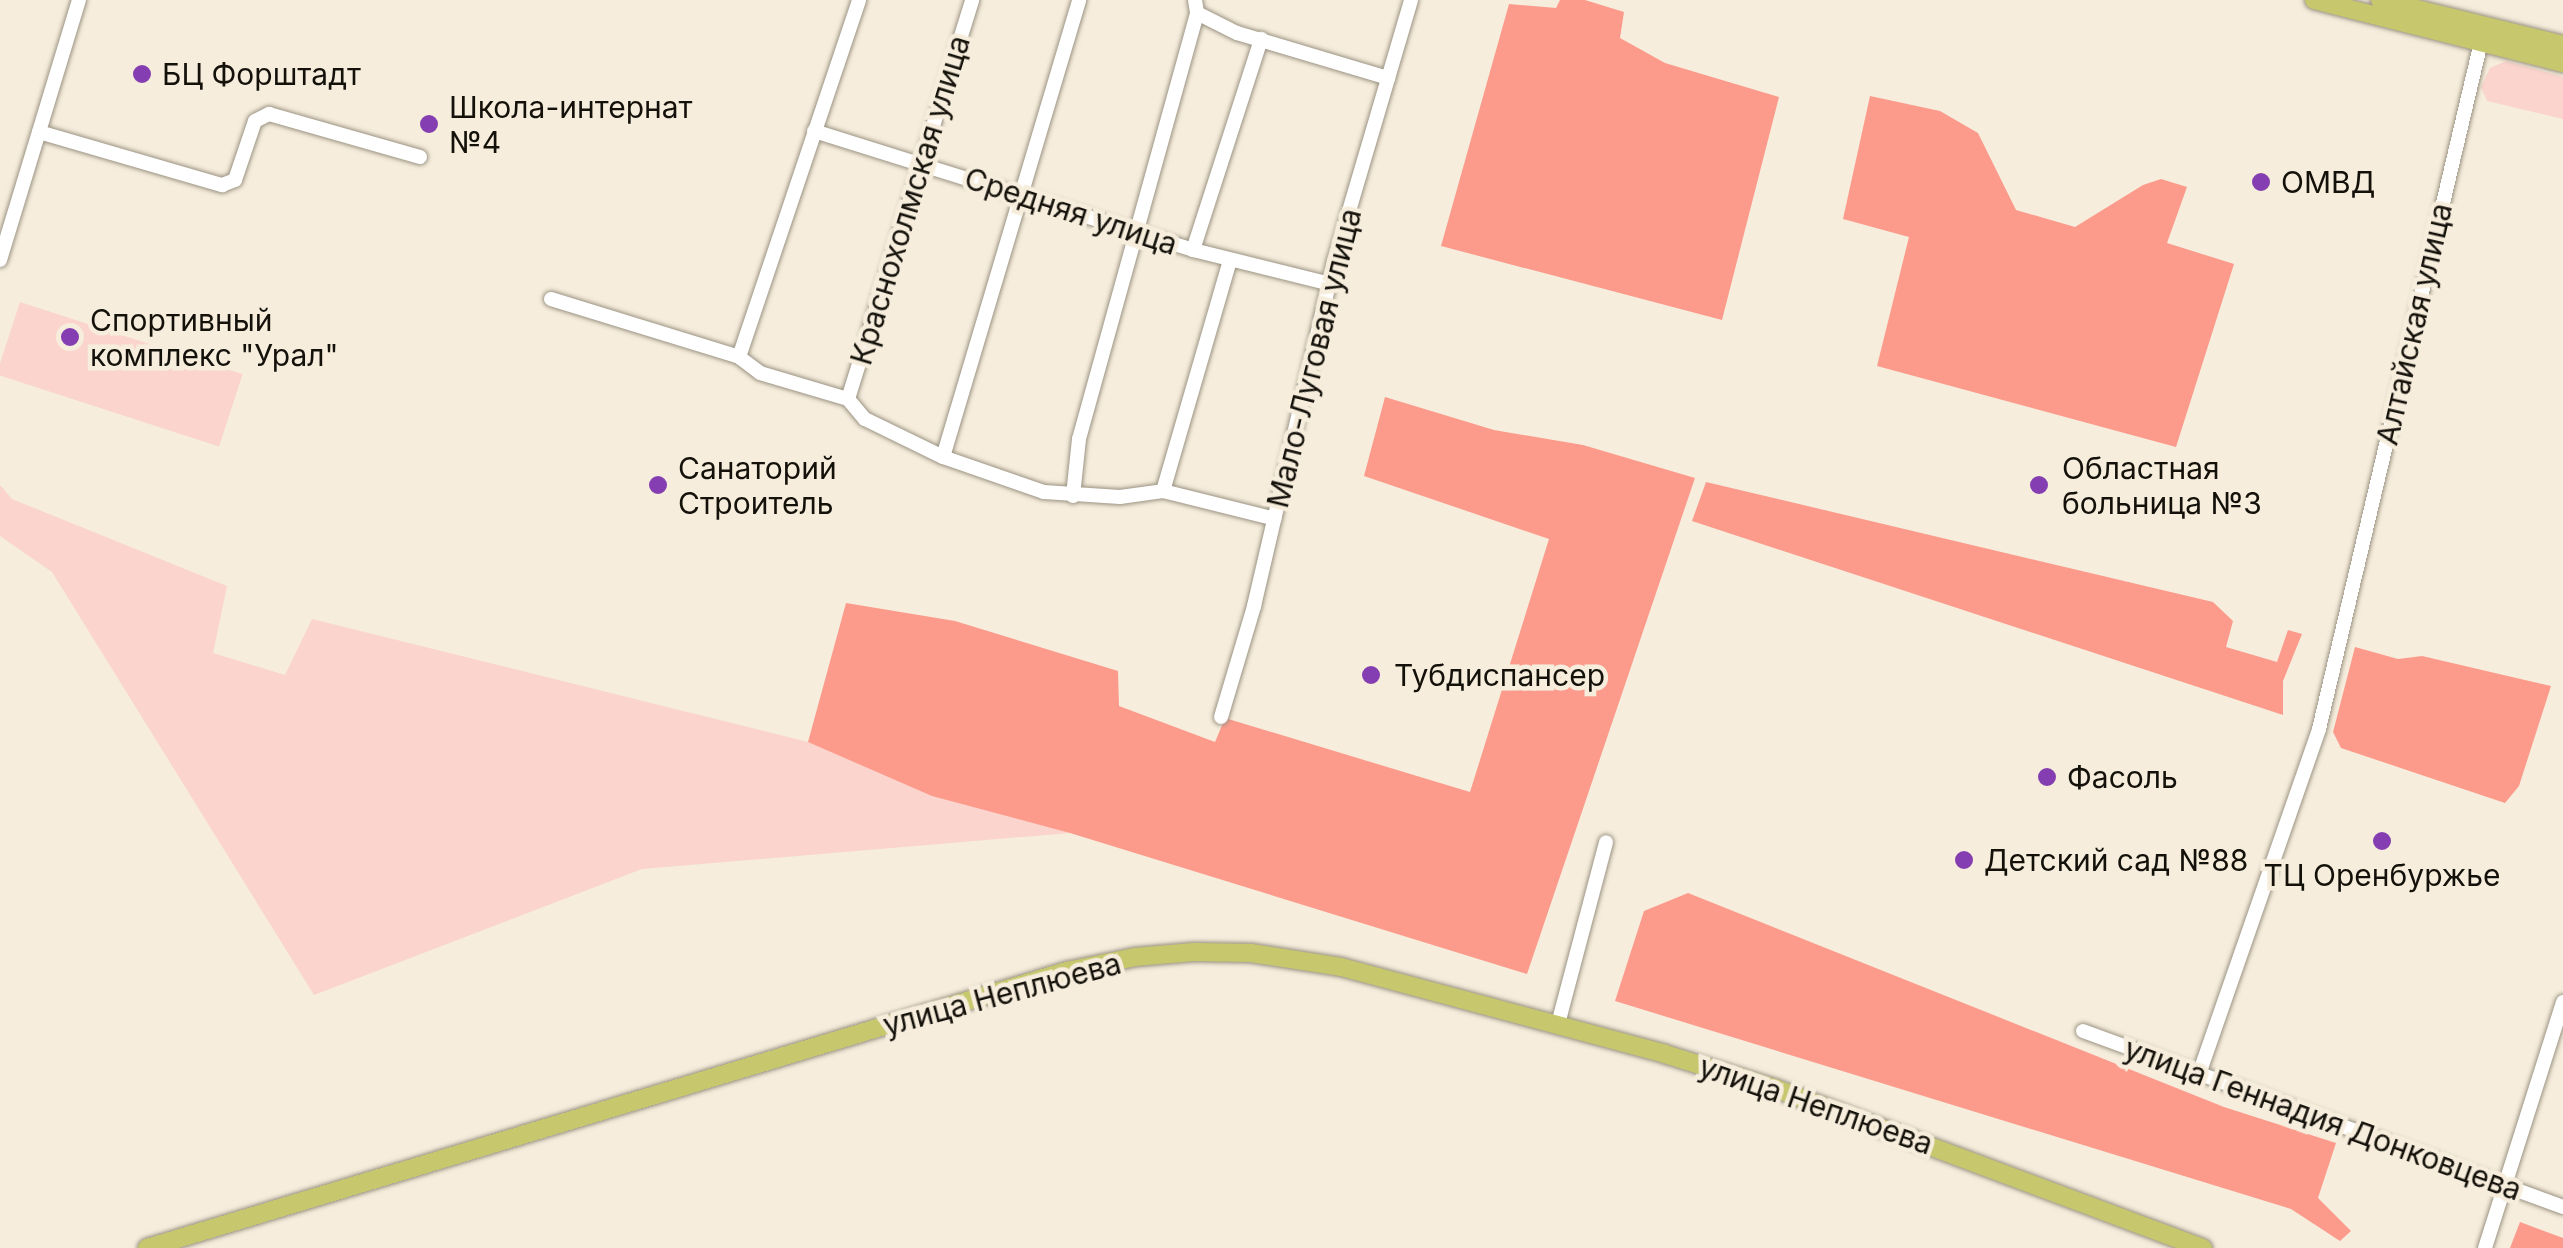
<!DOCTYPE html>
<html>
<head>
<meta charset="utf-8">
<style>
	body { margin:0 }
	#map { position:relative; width:2563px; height:1248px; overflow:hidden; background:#f6eddc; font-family:Inter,sans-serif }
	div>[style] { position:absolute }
	.green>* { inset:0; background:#fad4cd; transform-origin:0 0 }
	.forest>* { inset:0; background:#fc9b8c }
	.roads { filter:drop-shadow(0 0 2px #9b9383) drop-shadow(0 0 2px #9b9383) }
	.minor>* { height:14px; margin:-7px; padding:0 7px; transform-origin:7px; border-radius:7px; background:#fff }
	.major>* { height:18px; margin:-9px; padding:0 9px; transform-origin:9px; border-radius:9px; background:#c7c76e }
	.dots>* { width:28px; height:28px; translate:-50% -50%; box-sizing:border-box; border:5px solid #f6eddc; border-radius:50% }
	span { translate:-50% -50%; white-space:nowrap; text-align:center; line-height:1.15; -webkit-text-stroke:9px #f6eddc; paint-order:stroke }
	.poi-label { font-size:30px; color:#14110b }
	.left { translate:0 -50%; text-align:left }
	.street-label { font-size:30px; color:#14110b }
</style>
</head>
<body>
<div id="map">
	<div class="green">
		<div style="clip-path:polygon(2506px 61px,2563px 77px,2563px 119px,2487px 101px,2481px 87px,2490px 68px)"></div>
		<div style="left:20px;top:302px;width:234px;height:76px;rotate:18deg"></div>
		<div style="clip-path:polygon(0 485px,12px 499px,227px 586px,213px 653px,285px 675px,312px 619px,808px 742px,1070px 833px,642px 869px,314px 995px,52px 572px,0 536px)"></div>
	</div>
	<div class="forest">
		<div style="clip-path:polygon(1560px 0,1585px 0,1624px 12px,1620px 38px,1665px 63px,1779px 97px,1722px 320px,1441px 246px,1509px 4px,1556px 8px)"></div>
		<div style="clip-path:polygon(1870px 96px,1940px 111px,1978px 133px,2016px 210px,2075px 227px,2143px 185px,2161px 179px,2187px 187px,2167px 243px,2234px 264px,2176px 447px,1877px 366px,1909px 237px,1843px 219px)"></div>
		<div style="clip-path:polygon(1385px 397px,1494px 430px,1583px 445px,1695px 478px,1527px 974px,1070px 833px,932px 796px,808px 742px,846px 603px,955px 621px,1118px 671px,1119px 706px,1215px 742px,1225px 718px,1470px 792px,1549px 539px,1364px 476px)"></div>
		<div style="clip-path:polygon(1706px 482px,2213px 602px,2233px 621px,2226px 647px,2277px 662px,2288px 630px,2302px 634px,2283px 681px,2283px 715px,1692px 521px)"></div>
		<div style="clip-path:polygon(2355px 647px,2398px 659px,2422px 656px,2551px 686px,2519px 786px,2505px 803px,2341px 748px,2333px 732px)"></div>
		<div style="clip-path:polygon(1688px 893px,2224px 1107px,2336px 1143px,2318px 1198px,2351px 1231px,2340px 1241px,2291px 1209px,1615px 1001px,1644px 911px)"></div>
		<div style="clip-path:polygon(2520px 1222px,2563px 1238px,2563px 1248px,2510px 1248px)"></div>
	</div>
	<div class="roads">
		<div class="minor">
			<div style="left:1195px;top:0;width:13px;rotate:81deg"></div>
			<div style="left:1197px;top:13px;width:45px;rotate:26.6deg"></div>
			<div style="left:1237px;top:33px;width:158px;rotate:16.6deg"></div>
			<div style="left:814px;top:131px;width:397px;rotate:17.4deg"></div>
			<div style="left:1193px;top:250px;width:141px;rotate:13.9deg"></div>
			<div style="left:39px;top:132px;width:191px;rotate:16.2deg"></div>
			<div style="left:222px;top:185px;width:14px;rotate:-21deg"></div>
			<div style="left:235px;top:180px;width:62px;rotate:-71.3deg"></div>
			<div style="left:255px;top:121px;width:16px;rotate:-27deg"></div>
			<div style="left:269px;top:114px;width:157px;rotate:15.9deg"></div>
			<div style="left:1193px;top:250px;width:222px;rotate:-72.1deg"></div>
			<div style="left:0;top:260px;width:272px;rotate:-73.1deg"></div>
			<div style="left:551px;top:299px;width:197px;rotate:17.1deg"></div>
			<div style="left:739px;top:357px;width:26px;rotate:37deg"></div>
			<div style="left:760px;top:373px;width:92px;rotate:16.5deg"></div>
			<div style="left:848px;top:399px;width:26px;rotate:50deg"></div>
			<div style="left:865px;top:419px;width:87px;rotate:26deg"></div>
			<div style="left:943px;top:457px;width:107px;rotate:19.1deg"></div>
			<div style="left:1044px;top:492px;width:76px;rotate:3.8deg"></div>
			<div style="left:1120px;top:497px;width:43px;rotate:-7.9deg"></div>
			<div style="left:1163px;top:491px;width:115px;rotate:14deg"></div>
			<div style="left:739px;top:357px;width:377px;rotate:-71.4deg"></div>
			<div style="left:848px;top:399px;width:418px;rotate:-72.7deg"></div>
			<div style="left:943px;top:457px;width:477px;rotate:-73.4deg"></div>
			<div style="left:1163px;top:491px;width:240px;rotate:-73.8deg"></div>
			<div style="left:1073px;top:496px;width:57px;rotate:-84deg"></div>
			<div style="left:1079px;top:439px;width:442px;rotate:-74.5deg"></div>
			<div style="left:1221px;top:717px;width:116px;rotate:-73.4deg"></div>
			<div style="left:1254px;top:606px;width:353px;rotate:-76.9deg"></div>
			<div style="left:1334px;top:262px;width:273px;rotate:-73.6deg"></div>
			<div style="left:1558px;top:1024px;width:188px;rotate:-75.2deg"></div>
			<div style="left:2083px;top:1031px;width:511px;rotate:20.14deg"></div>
			<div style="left:2199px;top:1074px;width:365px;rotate:-70.8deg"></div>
			<div style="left:2319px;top:729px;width:706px;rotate:-76.73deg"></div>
			<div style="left:2485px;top:1248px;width:258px;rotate:-72.4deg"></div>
		</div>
		<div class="major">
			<div style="left:2314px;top:0;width:257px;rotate:14.2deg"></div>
			<div style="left:2380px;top:0;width:188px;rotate:13.8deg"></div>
			<div style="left:147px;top:1248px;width:961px;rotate:-16.76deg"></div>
			<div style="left:1067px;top:971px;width:69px;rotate:-11.6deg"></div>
			<div style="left:1135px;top:957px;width:59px;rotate:-4.8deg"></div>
			<div style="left:1194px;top:952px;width:57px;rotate:1deg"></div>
			<div style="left:1251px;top:953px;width:91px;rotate:8.8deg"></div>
			<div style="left:1341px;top:967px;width:335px;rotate:15deg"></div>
			<div style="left:1665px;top:1054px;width:117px;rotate:17.4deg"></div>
			<div style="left:1777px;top:1089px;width:455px;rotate:20.5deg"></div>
		</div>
	</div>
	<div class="dots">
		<div style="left:142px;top:74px;background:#843eb1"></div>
		<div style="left:429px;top:124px;background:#843eb1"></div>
		<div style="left:2261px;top:182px;background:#843eb1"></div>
		<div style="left:70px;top:337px;background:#843eb1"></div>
		<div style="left:658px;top:485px;background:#843eb1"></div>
		<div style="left:2039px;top:485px;background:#843eb1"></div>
		<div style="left:1371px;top:675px;background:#843eb1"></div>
		<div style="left:2047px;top:777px;background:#843eb1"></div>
		<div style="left:2382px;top:841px;background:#843eb1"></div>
		<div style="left:1964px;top:860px;background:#843eb1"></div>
	</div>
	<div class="poi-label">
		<span class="left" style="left:162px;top:74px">БЦ Форштадт</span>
		<span class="left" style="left:449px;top:124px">Школа-интернат<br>№4</span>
		<span class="left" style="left:2281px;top:182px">ОМВД</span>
		<span class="left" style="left:90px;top:337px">Спортивный<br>комплекс "Урал"</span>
		<span class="left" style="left:678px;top:485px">Санаторий<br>Строитель</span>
		<span class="left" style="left:2062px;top:485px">Областная<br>больница №3</span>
		<span class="left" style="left:1394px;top:675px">Тубдиспансер</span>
		<span class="left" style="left:2067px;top:777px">Фасоль</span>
		<span class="left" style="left:1984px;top:860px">Детский сад №88</span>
		<span style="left:2382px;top:875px">ТЦ Оренбуржье</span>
	</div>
	<div class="street-label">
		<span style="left:910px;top:200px;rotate:-73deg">Краснохолмская улица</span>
		<span style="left:1071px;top:211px;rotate:18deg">Средняя улица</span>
		<span style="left:2414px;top:324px;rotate:-77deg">Алтайская улица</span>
		<span style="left:1314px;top:358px;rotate:-76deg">Мало-Луговая улица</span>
		<span style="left:1002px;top:994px;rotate:-15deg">улица Неплюева</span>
		<span style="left:1816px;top:1105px;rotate:19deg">улица Неплюева</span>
		<span style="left:2323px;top:1119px;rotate:20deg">улица Геннадия Донковцева</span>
	</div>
</div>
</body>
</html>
